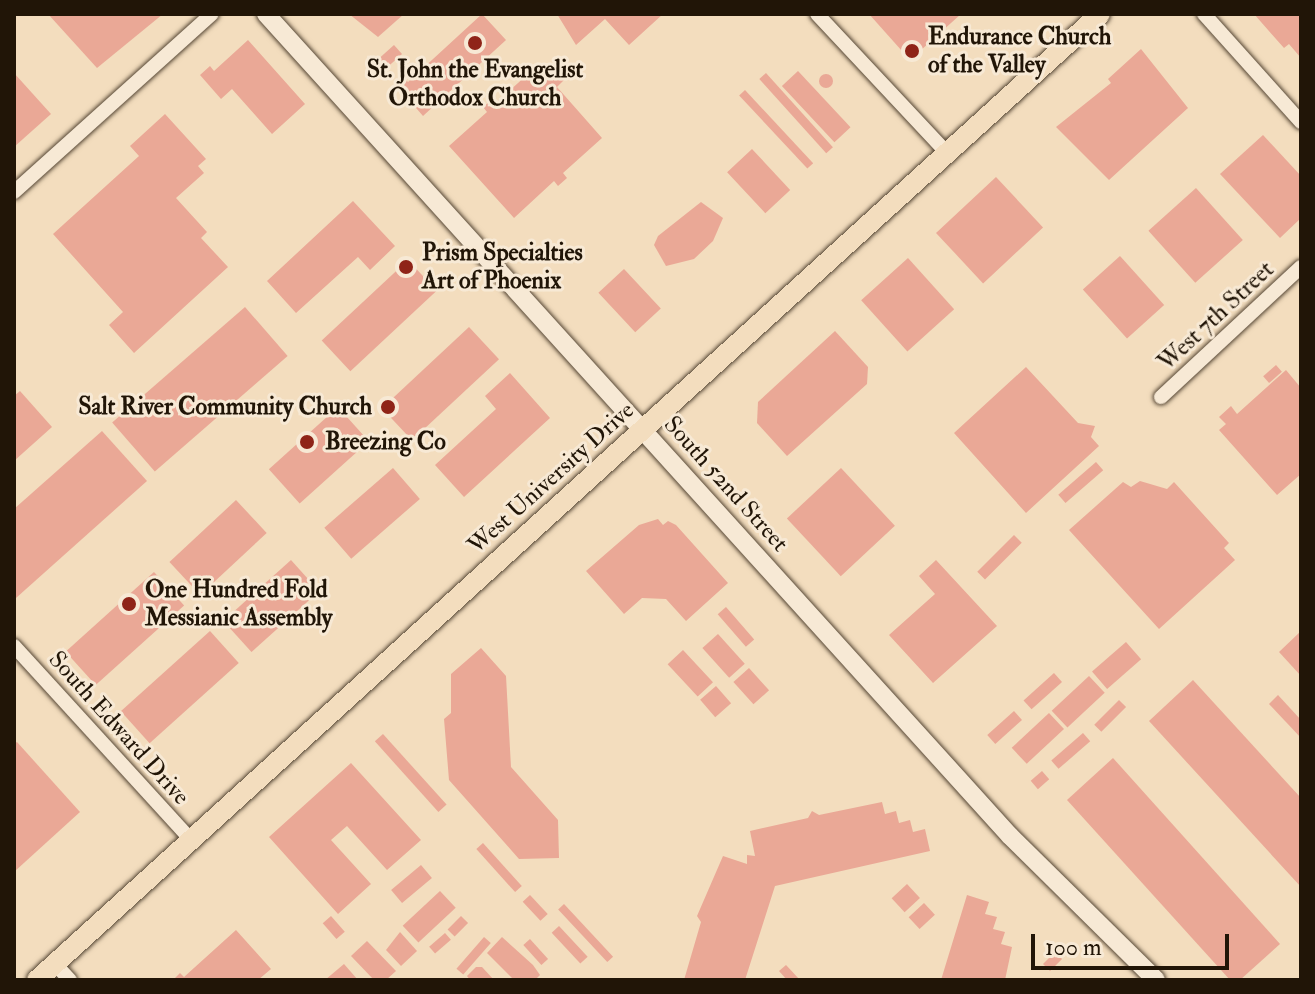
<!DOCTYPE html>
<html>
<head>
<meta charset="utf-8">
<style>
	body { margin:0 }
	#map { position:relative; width:1315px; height:994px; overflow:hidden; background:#f3ddbe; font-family:"IM FELL Double Pica",serif }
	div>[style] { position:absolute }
	.building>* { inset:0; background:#eaa896; transform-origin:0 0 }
	.round { border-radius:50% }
	.roads { filter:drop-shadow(0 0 2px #564735) drop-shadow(0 0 2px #564735) }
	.minor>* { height:14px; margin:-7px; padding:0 7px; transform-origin:7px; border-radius:7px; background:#f7e9d5 }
	.secondary>* { height:18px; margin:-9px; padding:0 9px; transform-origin:9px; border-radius:9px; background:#f7e9d5 }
	.primary>* { height:20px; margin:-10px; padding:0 10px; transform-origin:10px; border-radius:10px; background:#f3ddbe }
	.dots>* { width:22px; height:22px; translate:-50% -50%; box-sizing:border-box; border:4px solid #f7e9d5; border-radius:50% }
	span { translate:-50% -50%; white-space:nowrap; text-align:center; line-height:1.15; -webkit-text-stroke:6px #f7e9d5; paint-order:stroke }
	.poi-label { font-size:24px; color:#211507; font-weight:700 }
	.left { translate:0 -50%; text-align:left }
	.right { translate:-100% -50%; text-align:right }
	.street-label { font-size:24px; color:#211507 }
	.frame { position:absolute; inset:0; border:16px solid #211507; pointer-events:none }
	.scale { position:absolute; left:1031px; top:934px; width:198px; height:36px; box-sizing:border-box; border:4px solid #211507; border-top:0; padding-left:10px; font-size:24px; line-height:28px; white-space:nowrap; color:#211507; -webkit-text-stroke:6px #f7e9d5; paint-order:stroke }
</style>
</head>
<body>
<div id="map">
	<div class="building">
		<div style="clip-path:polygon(48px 14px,163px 14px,97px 68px)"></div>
		<div style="clip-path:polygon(349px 14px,404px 14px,378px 37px)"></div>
		<div style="clip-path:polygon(482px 14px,506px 40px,423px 116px,397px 86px,405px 79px,408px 82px)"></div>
		<div style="clip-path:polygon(557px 14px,610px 15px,663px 14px,629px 45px,605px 19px,576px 45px)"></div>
		<div style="clip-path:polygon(869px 14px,961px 14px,910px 60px)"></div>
		<div style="clip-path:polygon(1254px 14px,1301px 14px,1301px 58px,1289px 44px,1284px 48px)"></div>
		<div style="clip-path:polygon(248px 40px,305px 104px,272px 134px,232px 89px,221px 99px,200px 75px,210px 66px,214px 71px)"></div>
		<div style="left:394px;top:45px;width:12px;height:33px;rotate:48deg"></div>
		<div style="clip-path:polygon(1141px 49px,1188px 108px,1109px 180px,1056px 127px,1111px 83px,1108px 79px)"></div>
		<div style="clip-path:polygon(538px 65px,548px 76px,556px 69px,565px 79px,557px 87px,602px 138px,563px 173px,567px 178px,558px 186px,554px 181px,514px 218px,449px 146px,487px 112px,483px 107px,494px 98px,497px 102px)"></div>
		<div style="left:798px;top:71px;width:77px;height:22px;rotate:47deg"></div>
		<div style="clip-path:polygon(14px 73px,51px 114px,14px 147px)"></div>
		<div style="left:766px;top:73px;width:100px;height:9px;rotate:48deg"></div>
		<div class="round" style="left:819px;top:74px;width:14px;height:14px"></div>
		<div style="left:745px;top:90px;width:100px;height:8px;rotate:47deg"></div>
		<div style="clip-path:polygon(165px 114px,206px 159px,198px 166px,204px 173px,176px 198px,207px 232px,201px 238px,228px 267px,134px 353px,109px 325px,123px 312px,53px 234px,139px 156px,130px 146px)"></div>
		<div style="clip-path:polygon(1263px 135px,1301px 176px,1301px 218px,1280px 238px,1220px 174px)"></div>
		<div style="left:752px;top:149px;width:56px;height:34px;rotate:47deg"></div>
		<div style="left:996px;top:177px;width:69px;height:82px;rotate:47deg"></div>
		<div style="left:1196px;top:188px;width:70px;height:64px;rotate:48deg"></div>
		<div style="clip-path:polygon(353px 201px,395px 246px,370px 270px,358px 257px,296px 313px,267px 281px)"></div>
		<div style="clip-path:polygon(701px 202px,723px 218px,713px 241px,694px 259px,666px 266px,654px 245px,658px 236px)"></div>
		<div style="left:1120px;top:256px;width:66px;height:50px;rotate:48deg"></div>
		<div style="left:908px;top:258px;width:69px;height:63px;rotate:48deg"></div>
		<div style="left:408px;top:260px;width:42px;height:118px;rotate:47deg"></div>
		<div style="left:624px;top:269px;width:54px;height:35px;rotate:47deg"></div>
		<div style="left:245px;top:307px;width:65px;height:176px;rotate:49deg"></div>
		<div style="left:469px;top:327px;width:44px;height:119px;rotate:47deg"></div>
		<div style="clip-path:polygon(835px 331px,868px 367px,867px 384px,787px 456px,757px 423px,758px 402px)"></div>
		<div style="left:1276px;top:365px;width:9px;height:17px;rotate:49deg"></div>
		<div style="clip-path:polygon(1026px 367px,1078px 423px,1095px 426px,1091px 437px,1099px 446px,1026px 513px,954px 433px)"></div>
		<div style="clip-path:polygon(1286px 370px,1301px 388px,1301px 474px,1277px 495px,1219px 430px,1226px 424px,1219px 417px,1231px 406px,1237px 414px)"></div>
		<div style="clip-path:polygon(510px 373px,550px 418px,464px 497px,435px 465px,496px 409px,485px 396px)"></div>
		<div style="clip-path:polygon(20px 391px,52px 427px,14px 461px,14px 396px)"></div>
		<div style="left:338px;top:407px;width:46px;height:93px;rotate:48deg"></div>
		<div style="clip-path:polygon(102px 431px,147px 481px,16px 598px,14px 509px)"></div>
		<div style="left:1096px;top:462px;width:11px;height:50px;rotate:49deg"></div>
		<div style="left:393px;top:468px;width:41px;height:91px;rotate:49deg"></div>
		<div style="left:841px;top:468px;width:79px;height:74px;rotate:47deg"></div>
		<div style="clip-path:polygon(1140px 481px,1167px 489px,1174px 482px,1229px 543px,1224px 548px,1235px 560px,1159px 629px,1069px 530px,1123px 482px,1131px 487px)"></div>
		<div style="left:236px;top:500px;width:45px;height:91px;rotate:47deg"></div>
		<div style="clip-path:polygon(658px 519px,663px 525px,668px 521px,676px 525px,728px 583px,686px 621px,666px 599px,642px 598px,624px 614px,586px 571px,639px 525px)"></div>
		<div style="left:1014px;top:535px;width:11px;height:52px;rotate:45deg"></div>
		<div style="left:291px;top:560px;width:42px;height:91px;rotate:48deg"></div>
		<div style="clip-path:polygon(936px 560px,997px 626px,933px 683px,889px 635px,935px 594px,919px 576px)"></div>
		<div style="left:154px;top:572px;width:45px;height:119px;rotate:48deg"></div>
		<div style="left:726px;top:607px;width:43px;height:11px;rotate:49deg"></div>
		<div style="left:210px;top:631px;width:43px;height:120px;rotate:48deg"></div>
		<div style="clip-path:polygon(1301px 631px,1301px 676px,1279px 652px)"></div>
		<div style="left:718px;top:634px;width:40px;height:21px;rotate:48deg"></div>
		<div style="left:1126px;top:642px;width:23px;height:45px;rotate:49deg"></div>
		<div style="clip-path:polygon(481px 648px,506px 676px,511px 767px,558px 820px,559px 858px,519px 859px,449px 780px,444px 719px,451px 713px,451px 674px)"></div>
		<div style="left:683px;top:650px;width:44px;height:21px;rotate:47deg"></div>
		<div style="left:749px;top:668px;width:30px;height:21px;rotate:48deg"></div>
		<div style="left:1054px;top:673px;width:12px;height:41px;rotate:48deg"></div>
		<div style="left:1089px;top:676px;width:23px;height:51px;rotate:47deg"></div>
		<div style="clip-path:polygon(1193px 680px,1301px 798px,1301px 887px,1149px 721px)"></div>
		<div style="left:716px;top:686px;width:23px;height:21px;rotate:49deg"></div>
		<div style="clip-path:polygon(1278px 695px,1301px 720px,1301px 738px,1269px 704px)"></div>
		<div style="left:1119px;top:700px;width:10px;height:35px;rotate:45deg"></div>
		<div style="left:1014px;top:711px;width:12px;height:36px;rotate:48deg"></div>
		<div style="left:1049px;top:713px;width:22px;height:51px;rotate:47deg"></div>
		<div style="left:1083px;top:733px;width:11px;height:42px;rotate:49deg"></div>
		<div style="left:383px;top:734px;width:95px;height:11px;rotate:48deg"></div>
		<div style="clip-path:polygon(17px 742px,80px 812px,14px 872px,14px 744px)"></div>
		<div style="clip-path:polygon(1113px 758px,1280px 944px,1240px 980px,1230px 980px,1067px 800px)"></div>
		<div style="clip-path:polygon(351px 763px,421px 840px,387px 870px,347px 826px,331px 840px,371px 884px,338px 914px,269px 837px)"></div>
		<div style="left:1042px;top:771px;width:11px;height:15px;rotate:49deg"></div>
		<div style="clip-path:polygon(882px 802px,885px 814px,896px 811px,899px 823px,910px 820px,913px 832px,925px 829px,930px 851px,775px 886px,745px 980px,684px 980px,701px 922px,697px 916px,723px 856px,747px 864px,747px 855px,755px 856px,750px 831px,808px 818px,812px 811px,819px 815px)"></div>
		<div style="left:483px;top:843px;width:58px;height:9px;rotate:48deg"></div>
		<div style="left:421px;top:865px;width:17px;height:39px;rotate:50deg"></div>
		<div style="left:907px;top:884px;width:19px;height:21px;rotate:47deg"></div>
		<div style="left:440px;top:891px;width:23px;height:51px;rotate:47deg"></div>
		<div style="left:530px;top:895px;width:26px;height:10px;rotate:47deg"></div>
		<div style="clip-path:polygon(967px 895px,989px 902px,985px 914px,997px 917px,993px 929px,1005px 932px,1001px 944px,1012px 947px,1005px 980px,941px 980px)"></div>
		<div style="left:924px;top:903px;width:16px;height:21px;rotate:47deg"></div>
		<div style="left:564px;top:904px;width:72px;height:8px;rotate:47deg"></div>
		<div style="left:331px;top:916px;width:21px;height:11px;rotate:49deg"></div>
		<div style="left:461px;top:916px;width:10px;height:19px;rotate:45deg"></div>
		<div style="left:559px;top:926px;width:42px;height:10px;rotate:47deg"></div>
		<div style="clip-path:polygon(236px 930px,271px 969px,258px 980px,173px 980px,180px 973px,184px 977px)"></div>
		<div style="clip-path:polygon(400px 932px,417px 951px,401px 966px,386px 950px)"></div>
		<div style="left:445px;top:933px;width:9px;height:21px;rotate:49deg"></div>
		<div style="left:484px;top:937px;width:9px;height:42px;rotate:41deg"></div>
		<div style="clip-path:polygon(502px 937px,533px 965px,540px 975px,535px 980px,514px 980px,487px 953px)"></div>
		<div style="left:530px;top:939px;width:27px;height:9px;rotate:48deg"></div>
		<div style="clip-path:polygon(367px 941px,396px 971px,386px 980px,374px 980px,351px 956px)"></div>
		<div style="left:1055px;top:952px;width:10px;height:17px;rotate:45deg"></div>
		<div style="clip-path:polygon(344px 964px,358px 980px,325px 980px)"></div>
		<div style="clip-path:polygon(786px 965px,800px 980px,787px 980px,779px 971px)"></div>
		<div style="clip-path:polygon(476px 967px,482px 967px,494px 980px,470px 980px,467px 976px)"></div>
	</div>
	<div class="roads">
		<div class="minor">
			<div style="left:817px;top:14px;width:190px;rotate:46.9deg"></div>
			<div style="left:1204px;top:14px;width:145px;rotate:48.1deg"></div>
			<div style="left:14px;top:192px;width:266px;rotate:-42deg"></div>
			<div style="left:1161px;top:397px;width:191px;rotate:-42.9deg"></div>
			<div style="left:14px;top:646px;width:263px;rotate:47.6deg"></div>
			<div style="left:55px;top:964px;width:22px;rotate:47deg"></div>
		</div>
		<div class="secondary">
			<div style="left:266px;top:14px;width:1109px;rotate:47.85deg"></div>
			<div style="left:1010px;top:836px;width:205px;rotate:44.6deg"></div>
		</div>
		<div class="primary">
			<div style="left:37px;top:980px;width:1436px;rotate:-42.26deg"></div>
		</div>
	</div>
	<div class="dots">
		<div style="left:475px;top:43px;background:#8f2418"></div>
		<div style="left:912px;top:51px;background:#8f2418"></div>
		<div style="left:406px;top:267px;background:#8f2418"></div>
		<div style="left:388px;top:407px;background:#8f2418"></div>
		<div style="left:307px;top:442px;background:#8f2418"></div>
		<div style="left:129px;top:604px;background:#8f2418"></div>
	</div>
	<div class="poi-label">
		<span class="left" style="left:928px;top:51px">Endurance Church<br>of the Valley</span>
		<span style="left:475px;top:84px">St. John the Evangelist<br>Orthodox Church</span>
		<span class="left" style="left:422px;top:267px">Prism Specialties<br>Art of Phoenix</span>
		<span class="right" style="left:372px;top:407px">Salt River Community Church</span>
		<span class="left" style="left:325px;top:442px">Breezing Co</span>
		<span class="left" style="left:145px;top:604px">One Hundred Fold<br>Messianic Assembly</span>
	</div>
	<div class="street-label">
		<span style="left:1216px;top:316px;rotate:-43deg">West 7th Street</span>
		<span style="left:551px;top:478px;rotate:-42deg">West University Drive</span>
		<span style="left:726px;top:484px;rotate:48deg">South 52nd Street</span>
		<span style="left:119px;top:728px;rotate:48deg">South Edward Drive</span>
	</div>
	<div class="frame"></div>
	<div class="scale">100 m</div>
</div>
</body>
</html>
